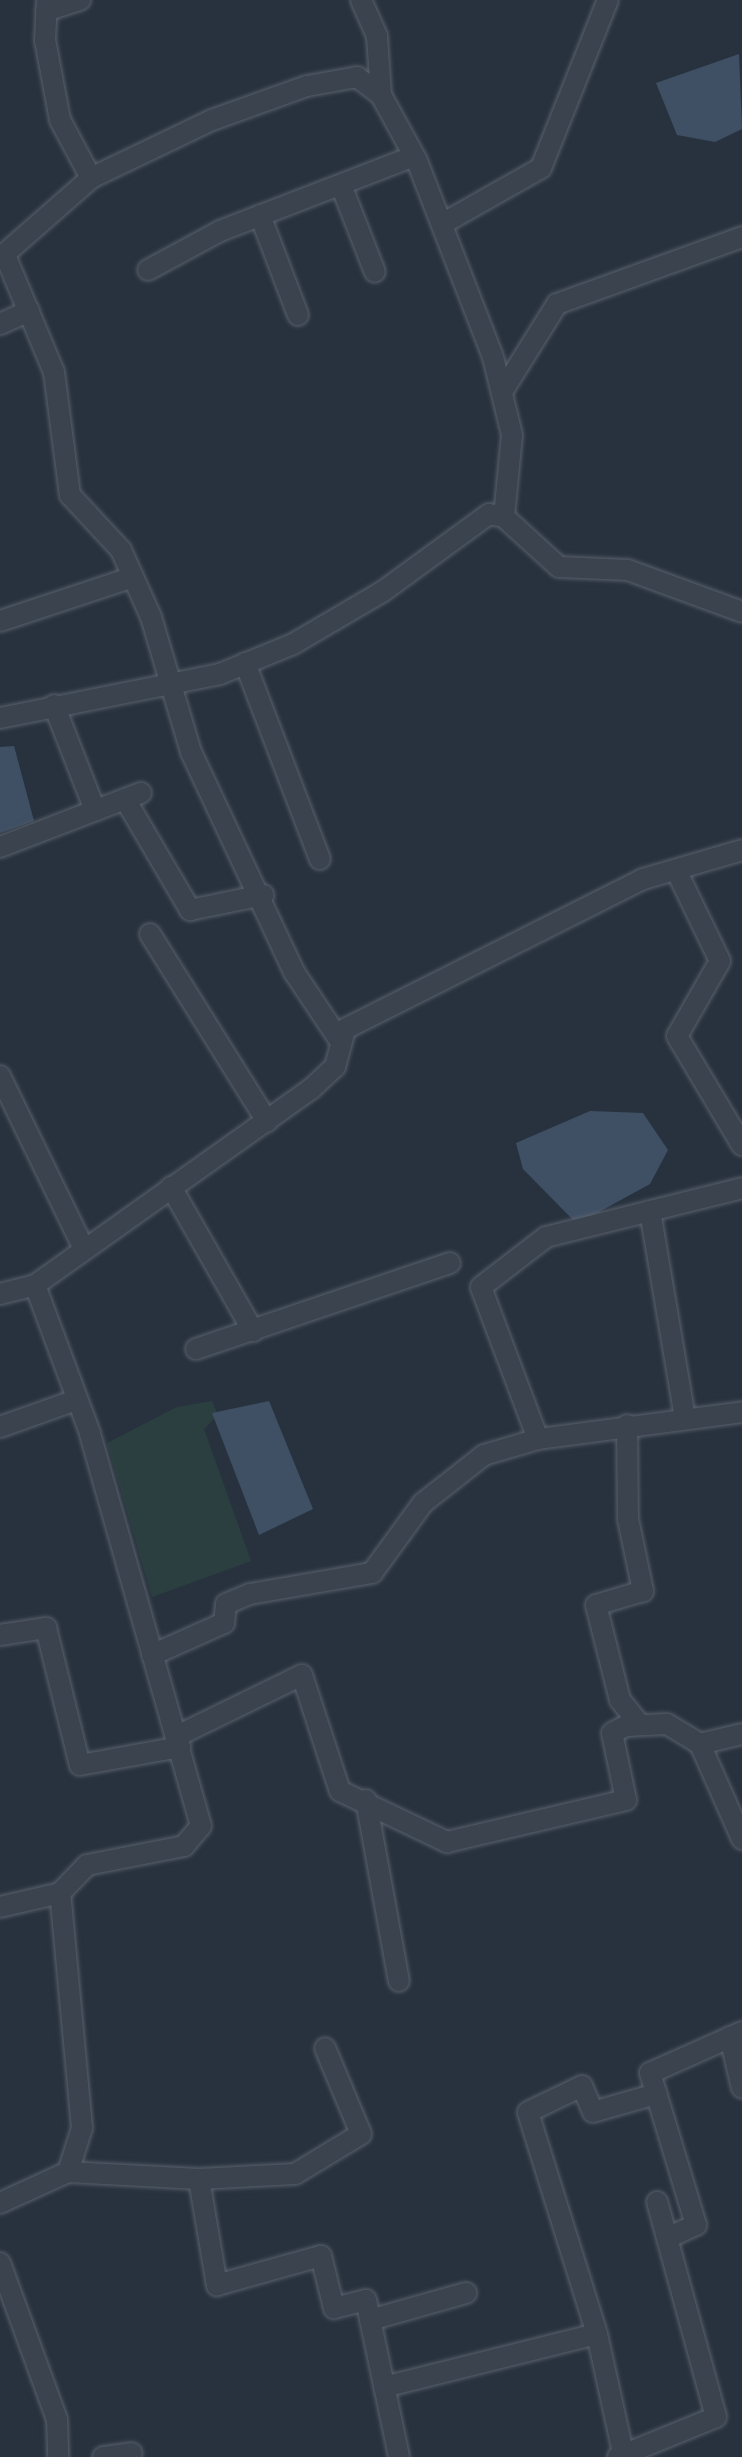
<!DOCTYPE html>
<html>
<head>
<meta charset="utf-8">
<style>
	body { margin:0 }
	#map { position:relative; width:742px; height:2457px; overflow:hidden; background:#28323e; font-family:"Exo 2",sans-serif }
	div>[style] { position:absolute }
	.green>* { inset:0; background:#2b3f40 }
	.water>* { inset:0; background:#3f5065 }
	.roads { filter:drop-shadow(0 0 2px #59616c) drop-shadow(0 0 2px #59616c) }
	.minor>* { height:20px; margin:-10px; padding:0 10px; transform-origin:10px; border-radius:10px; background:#3b434e }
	span { translate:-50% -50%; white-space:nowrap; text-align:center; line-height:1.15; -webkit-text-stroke:6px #202833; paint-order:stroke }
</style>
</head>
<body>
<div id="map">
	<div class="green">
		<div style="clip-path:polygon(212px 1401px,218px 1415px,204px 1429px,251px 1561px,152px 1597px,107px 1443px,177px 1407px)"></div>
	</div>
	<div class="water">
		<div style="clip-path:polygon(739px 54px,742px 129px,715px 142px,677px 135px,656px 83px)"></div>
		<div style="clip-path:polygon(14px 746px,34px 821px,0 833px,0 747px)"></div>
		<div style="clip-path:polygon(590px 1111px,643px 1113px,668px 1150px,650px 1184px,577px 1224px,523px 1169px,516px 1143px)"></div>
		<div style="clip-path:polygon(269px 1401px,313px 1509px,259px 1535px,212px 1413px)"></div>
	</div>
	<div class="roads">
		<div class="minor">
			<div style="left:361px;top:0;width:39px;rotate:66deg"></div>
			<div style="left:377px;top:36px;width:59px;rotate:86.1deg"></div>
			<div style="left:46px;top:11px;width:36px;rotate:-18deg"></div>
			<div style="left:91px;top:178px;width:134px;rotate:-25.6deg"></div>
			<div style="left:212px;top:120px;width:101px;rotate:-19.7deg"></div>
			<div style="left:307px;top:86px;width:51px;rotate:-10.2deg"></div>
			<div style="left:357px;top:77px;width:30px;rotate:37deg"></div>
			<div style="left:381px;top:95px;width:75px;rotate:61.4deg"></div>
			<div style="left:417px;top:161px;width:210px;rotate:68.8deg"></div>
			<div style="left:493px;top:357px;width:80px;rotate:76.3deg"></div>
			<div style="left:512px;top:435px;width:82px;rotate:95.6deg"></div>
			<div style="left:341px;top:185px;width:93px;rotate:68.7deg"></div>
			<div style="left:260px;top:215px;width:107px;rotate:69.2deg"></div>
			<div style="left:442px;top:224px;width:114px;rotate:-29.5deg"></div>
			<div style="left:541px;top:168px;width:181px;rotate:-68.3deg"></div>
			<div style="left:5px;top:255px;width:127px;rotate:67.3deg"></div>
			<div style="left:54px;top:372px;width:124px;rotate:82.6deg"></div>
			<div style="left:70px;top:495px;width:75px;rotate:47.2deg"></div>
			<div style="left:121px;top:550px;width:73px;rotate:65.9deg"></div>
			<div style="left:151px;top:617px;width:141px;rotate:73.5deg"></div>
			<div style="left:191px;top:752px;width:243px;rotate:64.9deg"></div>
			<div style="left:294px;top:972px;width:79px;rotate:56.3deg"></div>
			<div style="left:0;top:258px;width:121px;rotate:-41.3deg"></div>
			<div style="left:91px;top:178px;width:66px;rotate:-118.1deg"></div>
			<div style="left:60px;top:120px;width:81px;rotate:-100.6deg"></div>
			<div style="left:45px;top:40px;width:40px;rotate:-87.1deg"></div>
			<div style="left:148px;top:270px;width:82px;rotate:-28.4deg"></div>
			<div style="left:220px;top:231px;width:208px;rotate:-21.1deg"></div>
			<div style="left:0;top:324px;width:32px;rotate:-24deg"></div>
			<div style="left:502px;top:392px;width:104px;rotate:-58deg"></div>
			<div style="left:557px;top:304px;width:197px;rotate:-19.9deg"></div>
			<div style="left:0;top:621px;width:140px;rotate:-18.3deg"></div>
			<div style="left:245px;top:663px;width:210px;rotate:69.1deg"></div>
			<div style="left:54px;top:705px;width:113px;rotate:68.7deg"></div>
			<div style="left:0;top:718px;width:224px;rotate:-11.3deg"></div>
			<div style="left:220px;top:674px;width:79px;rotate:-22.3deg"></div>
			<div style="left:293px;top:644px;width:103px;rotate:-30.3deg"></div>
			<div style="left:382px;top:592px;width:132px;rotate:-36.1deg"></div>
			<div style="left:489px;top:514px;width:15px;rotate:11deg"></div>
			<div style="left:504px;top:517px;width:74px;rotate:42.3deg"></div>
			<div style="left:559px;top:567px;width:69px;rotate:2.5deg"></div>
			<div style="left:628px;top:570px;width:121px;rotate:20.2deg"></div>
			<div style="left:125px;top:799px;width:129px;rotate:59.6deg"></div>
			<div style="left:190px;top:910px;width:75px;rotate:-11.6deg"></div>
			<div style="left:0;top:847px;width:151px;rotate:-21deg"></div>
			<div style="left:676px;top:870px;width:101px;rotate:64.2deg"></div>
			<div style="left:720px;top:961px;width:86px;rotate:119.8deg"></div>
			<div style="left:677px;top:1036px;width:127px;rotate:59.2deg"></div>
			<div style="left:150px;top:934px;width:221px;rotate:58deg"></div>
			<div style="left:0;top:1076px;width:190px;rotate:64.1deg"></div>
			<div style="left:171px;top:1187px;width:166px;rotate:60.3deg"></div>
			<div style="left:650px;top:1211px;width:210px;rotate:80.4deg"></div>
			<div style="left:0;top:1294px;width:36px;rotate:-14deg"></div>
			<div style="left:196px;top:1349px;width:268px;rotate:-18.7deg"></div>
			<div style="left:627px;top:1425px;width:94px;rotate:89.4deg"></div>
			<div style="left:628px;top:1519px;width:74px;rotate:78.2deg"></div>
			<div style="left:643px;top:1591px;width:49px;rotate:163.4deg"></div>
			<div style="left:596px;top:1605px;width:98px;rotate:75.8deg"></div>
			<div style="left:620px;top:1700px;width:32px;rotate:51deg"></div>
			<div style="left:0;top:1427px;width:81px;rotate:-19.6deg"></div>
			<div style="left:538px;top:1439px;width:162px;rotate:-110.6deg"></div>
			<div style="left:481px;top:1287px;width:82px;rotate:-37.6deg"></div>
			<div style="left:546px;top:1237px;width:202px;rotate:-14deg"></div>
			<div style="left:0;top:1635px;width:47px;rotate:-8.7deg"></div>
			<div style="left:46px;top:1628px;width:141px;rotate:76.1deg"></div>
			<div style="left:80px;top:1765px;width:102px;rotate:-10.2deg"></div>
			<div style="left:152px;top:1655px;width:79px;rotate:-24deg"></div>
			<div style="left:224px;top:1623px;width:19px;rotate:-84deg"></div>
			<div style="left:226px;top:1604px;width:26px;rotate:-23deg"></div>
			<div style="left:250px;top:1594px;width:124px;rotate:-9.8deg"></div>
			<div style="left:372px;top:1573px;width:87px;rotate:-53.9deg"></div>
			<div style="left:423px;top:1503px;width:78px;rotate:-38.2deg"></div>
			<div style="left:484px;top:1455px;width:56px;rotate:-16.5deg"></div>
			<div style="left:538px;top:1439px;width:206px;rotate:-7.5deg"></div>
			<div style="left:177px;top:1736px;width:139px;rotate:-26deg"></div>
			<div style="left:302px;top:1675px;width:122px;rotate:71.9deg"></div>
			<div style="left:340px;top:1791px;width:119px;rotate:25.5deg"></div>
			<div style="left:447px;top:1842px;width:184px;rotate:-13.2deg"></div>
			<div style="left:626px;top:1800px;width:68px;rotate:-101.8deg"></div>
			<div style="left:612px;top:1733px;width:16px;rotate:-27deg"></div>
			<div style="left:626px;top:1726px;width:41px;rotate:-2.8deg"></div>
			<div style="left:667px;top:1724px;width:39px;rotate:31deg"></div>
			<div style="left:700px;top:1744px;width:43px;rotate:-13.4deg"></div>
			<div style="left:700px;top:1744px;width:104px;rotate:66.1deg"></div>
			<div style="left:366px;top:1800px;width:184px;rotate:79.7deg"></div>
			<div style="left:0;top:1907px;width:62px;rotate:-13.1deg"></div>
			<div style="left:730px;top:2037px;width:52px;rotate:76.8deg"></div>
			<div style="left:68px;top:2172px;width:131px;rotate:3.1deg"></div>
			<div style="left:199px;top:2179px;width:96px;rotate:-3deg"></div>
			<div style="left:295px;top:2174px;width:77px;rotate:-31.2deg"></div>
			<div style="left:361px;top:2134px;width:93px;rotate:-112.7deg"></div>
			<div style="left:199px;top:2179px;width:108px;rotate:80.4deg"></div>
			<div style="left:217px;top:2285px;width:108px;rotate:-15.6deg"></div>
			<div style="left:321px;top:2256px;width:54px;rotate:76deg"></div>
			<div style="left:334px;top:2308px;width:33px;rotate:-14deg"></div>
			<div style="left:366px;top:2300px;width:160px;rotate:78.1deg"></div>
			<div style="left:0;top:2203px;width:75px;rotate:-24.5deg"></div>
			<div style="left:68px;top:2172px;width:46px;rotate:-72.3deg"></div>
			<div style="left:82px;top:2128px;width:236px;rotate:-95.3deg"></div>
			<div style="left:60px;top:1893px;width:39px;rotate:-46deg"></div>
			<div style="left:87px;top:1865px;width:99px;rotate:-11.1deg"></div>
			<div style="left:184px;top:1846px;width:26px;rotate:-50deg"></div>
			<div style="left:201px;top:1826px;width:408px;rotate:-105.8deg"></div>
			<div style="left:90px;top:1433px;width:158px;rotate:-110.4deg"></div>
			<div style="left:35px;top:1285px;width:339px;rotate:-35.4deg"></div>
			<div style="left:311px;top:1089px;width:33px;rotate:-43deg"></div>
			<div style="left:335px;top:1067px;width:39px;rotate:-75deg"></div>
			<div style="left:345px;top:1029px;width:334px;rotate:-26.7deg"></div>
			<div style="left:643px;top:879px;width:103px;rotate:-16.3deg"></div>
			<div style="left:667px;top:2238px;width:32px;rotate:-24deg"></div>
			<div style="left:696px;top:2225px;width:159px;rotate:-106.8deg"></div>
			<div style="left:650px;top:2073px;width:101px;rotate:-24deg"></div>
			<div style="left:0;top:2263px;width:167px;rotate:70deg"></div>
			<div style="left:57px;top:2420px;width:37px;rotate:88deg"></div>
			<div style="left:370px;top:2320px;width:100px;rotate:-15.7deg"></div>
			<div style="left:384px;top:2387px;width:219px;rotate:-14deg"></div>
			<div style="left:103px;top:2457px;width:29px;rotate:-8deg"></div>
			<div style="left:618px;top:2457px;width:106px;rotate:-22.2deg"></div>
			<div style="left:716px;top:2417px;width:223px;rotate:-105.3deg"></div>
			<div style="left:624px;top:2457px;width:126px;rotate:-102.4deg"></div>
			<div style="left:597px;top:2334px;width:232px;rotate:-107.3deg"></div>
			<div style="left:528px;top:2112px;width:60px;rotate:-25.7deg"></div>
			<div style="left:582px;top:2086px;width:28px;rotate:67deg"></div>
			<div style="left:593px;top:2112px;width:66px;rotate:-15.9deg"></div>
		</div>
	</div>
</div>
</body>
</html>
